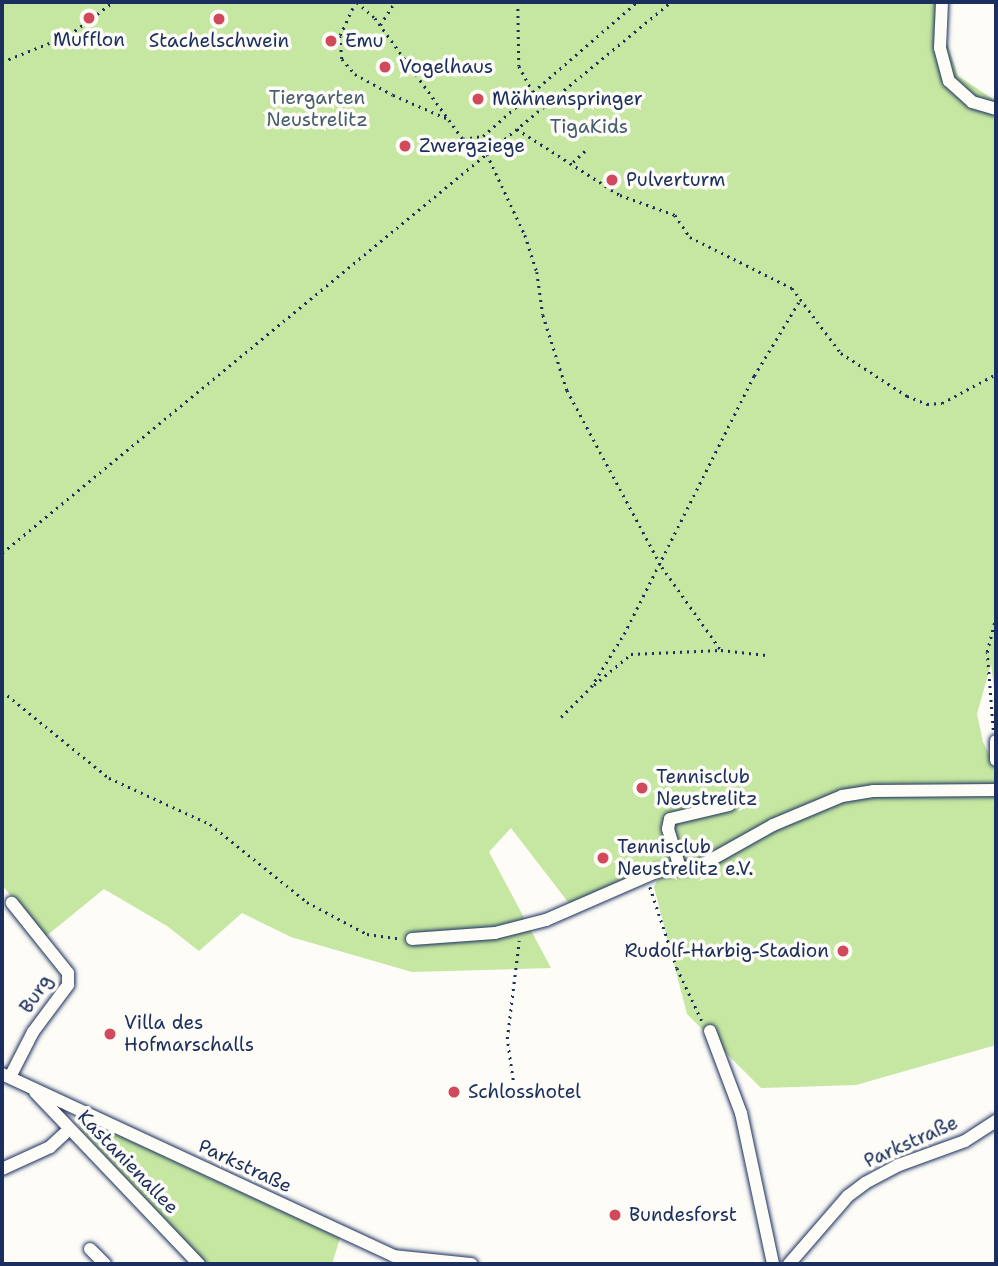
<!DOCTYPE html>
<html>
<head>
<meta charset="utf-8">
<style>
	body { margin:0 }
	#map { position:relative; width:998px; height:1266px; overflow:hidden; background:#fdfcf7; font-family:"Shantell Sans",sans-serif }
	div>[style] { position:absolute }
	.green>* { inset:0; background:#c5e7a1 }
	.path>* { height:2.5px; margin-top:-1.25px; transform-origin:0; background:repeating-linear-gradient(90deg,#1b2f5e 0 2px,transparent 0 7px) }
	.roads { filter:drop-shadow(0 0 2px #1b2f5e) drop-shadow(0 0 2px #1b2f5e) }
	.minor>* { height:12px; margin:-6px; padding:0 6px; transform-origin:6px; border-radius:6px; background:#fdfcf7 }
	.dots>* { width:19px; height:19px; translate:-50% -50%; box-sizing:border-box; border:4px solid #fdfcf7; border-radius:50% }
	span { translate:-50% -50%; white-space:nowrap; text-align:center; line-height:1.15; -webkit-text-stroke:7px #fdfcf7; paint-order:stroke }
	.poi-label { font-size:19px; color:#1b2f5e }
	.left { translate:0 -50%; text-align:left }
	.right { translate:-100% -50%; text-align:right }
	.park-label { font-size:19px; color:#465d6f }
	.street-label { font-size:19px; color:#1b2f5e }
	.frame { position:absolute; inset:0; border:4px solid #1b2f5e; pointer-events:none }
</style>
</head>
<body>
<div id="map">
	<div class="green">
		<div style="clip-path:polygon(2px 2px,939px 2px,942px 27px,958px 76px,996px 101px,996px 704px,991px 664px,977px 714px,983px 742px,996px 768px,996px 1045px,856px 1085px,761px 1088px,687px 1014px,654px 887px,667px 858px,571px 906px,511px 828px,489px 852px,551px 968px,412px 972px,291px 937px,242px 913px,199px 951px,167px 926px,104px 889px,45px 937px,2px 885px)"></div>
		<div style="clip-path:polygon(77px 1116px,340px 1238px,332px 1264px,207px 1264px,80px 1129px)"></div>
	</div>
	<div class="path">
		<div style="left:356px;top:2px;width:38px;rotate:115deg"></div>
		<div style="left:340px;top:36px;width:23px;rotate:85deg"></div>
		<div style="left:342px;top:59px;width:20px;rotate:49deg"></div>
		<div style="left:355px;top:74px;width:43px;rotate:28.9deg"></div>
		<div style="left:393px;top:95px;width:58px;rotate:23.5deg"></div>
		<div style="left:357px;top:2px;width:24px;rotate:42deg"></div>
		<div style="left:375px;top:18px;width:150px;rotate:54deg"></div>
		<div style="left:463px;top:139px;width:20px;rotate:-9deg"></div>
		<div style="left:483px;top:136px;width:67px;rotate:-41.3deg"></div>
		<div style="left:518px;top:2px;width:64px;rotate:89.1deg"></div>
		<div style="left:519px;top:66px;width:30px;rotate:62deg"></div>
		<div style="left:533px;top:92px;width:138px;rotate:-40.9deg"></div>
		<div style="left:380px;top:25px;width:27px;rotate:-57deg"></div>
		<div style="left:2px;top:62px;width:72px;rotate:-21.9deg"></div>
		<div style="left:69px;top:35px;width:55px;rotate:-36.9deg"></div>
		<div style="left:517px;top:129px;width:122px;rotate:32.7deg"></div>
		<div style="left:620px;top:195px;width:59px;rotate:20deg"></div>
		<div style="left:675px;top:215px;width:27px;rotate:56deg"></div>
		<div style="left:690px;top:237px;width:114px;rotate:26.6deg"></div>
		<div style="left:792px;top:288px;width:81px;rotate:53deg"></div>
		<div style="left:841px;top:353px;width:79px;rotate:33.1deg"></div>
		<div style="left:907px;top:396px;width:22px;rotate:22deg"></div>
		<div style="left:927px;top:404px;width:15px;rotate:-4deg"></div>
		<div style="left:942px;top:403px;width:61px;rotate:-28.2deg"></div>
		<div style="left:487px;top:154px;width:89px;rotate:64.9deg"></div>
		<div style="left:525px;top:235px;width:39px;rotate:72deg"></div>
		<div style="left:537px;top:272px;width:43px;rotate:82.1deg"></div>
		<div style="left:543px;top:315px;width:79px;rotate:72.3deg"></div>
		<div style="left:567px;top:390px;width:201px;rotate:61.8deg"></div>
		<div style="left:662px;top:567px;width:102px;rotate:54.6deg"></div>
		<div style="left:573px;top:162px;width:21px;rotate:-43deg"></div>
		<div style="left:2px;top:553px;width:867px;rotate:-39.48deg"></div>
		<div style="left:594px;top:685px;width:48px;rotate:-40deg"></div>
		<div style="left:631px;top:654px;width:90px;rotate:-2.5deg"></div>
		<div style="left:721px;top:650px;width:45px;rotate:6.3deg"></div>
		<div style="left:2px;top:691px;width:138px;rotate:39.1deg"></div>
		<div style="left:109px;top:778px;width:111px;rotate:24.5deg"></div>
		<div style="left:210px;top:824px;width:124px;rotate:38.8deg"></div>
		<div style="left:307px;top:902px;width:68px;rotate:28.1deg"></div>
		<div style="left:367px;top:934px;width:34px;rotate:8deg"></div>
		<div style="left:561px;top:717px;width:42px;rotate:-45deg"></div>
		<div style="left:591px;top:687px;width:62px;rotate:-58.1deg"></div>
		<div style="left:624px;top:634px;width:289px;rotate:-63.3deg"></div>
		<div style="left:754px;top:376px;width:89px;rotate:-58.8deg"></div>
		<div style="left:993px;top:730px;width:78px;rotate:-94.4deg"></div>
		<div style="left:987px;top:652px;width:37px;rotate:-76deg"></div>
		<div style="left:650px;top:887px;width:85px;rotate:71.6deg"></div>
		<div style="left:677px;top:968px;width:61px;rotate:64.7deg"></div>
		<div style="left:513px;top:1080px;width:41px;rotate:-98.3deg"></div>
		<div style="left:507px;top:1039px;width:99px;rotate:-83deg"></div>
	</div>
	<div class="roads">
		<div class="minor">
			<div style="left:942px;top:2px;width:46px;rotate:92.5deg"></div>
			<div style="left:940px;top:48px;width:34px;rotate:75deg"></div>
			<div style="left:949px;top:81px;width:31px;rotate:42deg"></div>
			<div style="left:972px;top:102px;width:25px;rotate:16deg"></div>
			<div style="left:996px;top:741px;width:19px;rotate:90deg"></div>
			<div style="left:680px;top:868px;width:41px;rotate:-107.1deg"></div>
			<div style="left:668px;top:829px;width:10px;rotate:-79deg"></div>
			<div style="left:670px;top:819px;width:61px;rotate:-13.3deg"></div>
			<div style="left:412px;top:939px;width:83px;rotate:-4.1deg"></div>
			<div style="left:495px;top:933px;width:53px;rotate:-14.3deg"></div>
			<div style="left:546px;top:920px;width:122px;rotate:-23.6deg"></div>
			<div style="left:658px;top:871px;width:42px;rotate:-6.8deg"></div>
			<div style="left:700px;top:866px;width:84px;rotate:-29.3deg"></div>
			<div style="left:773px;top:825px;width:75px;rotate:-22.8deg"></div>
			<div style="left:842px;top:796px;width:31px;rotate:-9deg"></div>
			<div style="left:873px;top:791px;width:123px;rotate:-0.5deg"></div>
			<div style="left:710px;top:1031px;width:88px;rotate:69.3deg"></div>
			<div style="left:741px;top:1113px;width:154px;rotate:78deg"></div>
			<div style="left:2px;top:1074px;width:432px;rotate:24.9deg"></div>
			<div style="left:394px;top:1256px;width:78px;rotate:5.9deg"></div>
			<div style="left:10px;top:1077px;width:51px;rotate:-62.9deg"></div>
			<div style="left:33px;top:1032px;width:59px;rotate:-53.3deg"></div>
			<div style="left:68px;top:985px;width:12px;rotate:-90deg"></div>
			<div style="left:68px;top:973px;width:90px;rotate:-128.7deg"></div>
			<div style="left:35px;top:1092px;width:238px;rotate:46.4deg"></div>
			<div style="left:2px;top:1169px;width:53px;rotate:-24.6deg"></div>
			<div style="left:50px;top:1147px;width:26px;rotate:-43deg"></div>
			<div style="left:90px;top:1249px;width:21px;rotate:45deg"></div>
			<div style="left:789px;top:1264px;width:90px;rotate:-49.1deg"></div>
			<div style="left:848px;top:1196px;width:21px;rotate:-37deg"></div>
			<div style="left:865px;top:1183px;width:38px;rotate:-28deg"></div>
			<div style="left:899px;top:1165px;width:70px;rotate:-20deg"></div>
			<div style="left:965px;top:1141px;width:37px;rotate:-33deg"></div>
		</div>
	</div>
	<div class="dots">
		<div style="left:89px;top:18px;background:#d1495b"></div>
		<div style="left:219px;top:19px;background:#d1495b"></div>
		<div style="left:331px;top:41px;background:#d1495b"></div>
		<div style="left:385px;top:67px;background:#d1495b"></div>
		<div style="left:478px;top:99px;background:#d1495b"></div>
		<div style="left:405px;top:146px;background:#d1495b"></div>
		<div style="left:612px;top:180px;background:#d1495b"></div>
		<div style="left:642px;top:788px;background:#d1495b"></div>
		<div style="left:603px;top:858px;background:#d1495b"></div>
		<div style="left:843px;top:951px;background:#d1495b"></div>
		<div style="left:110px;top:1034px;background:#d1495b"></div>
		<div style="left:454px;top:1092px;background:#d1495b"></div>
		<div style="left:615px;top:1215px;background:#d1495b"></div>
	</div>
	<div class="poi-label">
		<span style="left:89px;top:40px">Mufflon</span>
		<span style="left:219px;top:41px">Stachelschwein</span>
		<span class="left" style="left:345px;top:41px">Emu</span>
		<span class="left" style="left:399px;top:67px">Vogelhaus</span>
		<span class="left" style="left:492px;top:99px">Mähnenspringer</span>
		<span class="left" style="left:419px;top:146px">Zwergziege</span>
		<span class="left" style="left:626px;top:180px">Pulverturm</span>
		<span class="left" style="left:656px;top:788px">Tennisclub<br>Neustrelitz</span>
		<span class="left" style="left:617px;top:858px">Tennisclub<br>Neustrelitz e.V.</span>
		<span class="right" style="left:829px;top:951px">Rudolf-Harbig-Stadion</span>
		<span class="left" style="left:124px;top:1034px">Villa des<br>Hofmarschalls</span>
		<span class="left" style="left:468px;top:1092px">Schlosshotel</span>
		<span class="left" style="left:629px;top:1215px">Bundesforst</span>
	</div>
	<div class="park-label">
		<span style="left:317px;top:109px">Tiergarten<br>Neustrelitz</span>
		<span style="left:589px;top:127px">TigaKids</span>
	</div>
	<div class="street-label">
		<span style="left:36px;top:994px;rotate:-56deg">Burg</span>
		<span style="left:911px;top:1142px;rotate:-24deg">Parkstraße</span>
		<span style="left:128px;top:1162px;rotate:46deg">Kastanienallee</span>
		<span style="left:245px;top:1166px;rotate:25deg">Parkstraße</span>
	</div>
	<div class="frame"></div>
</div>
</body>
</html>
